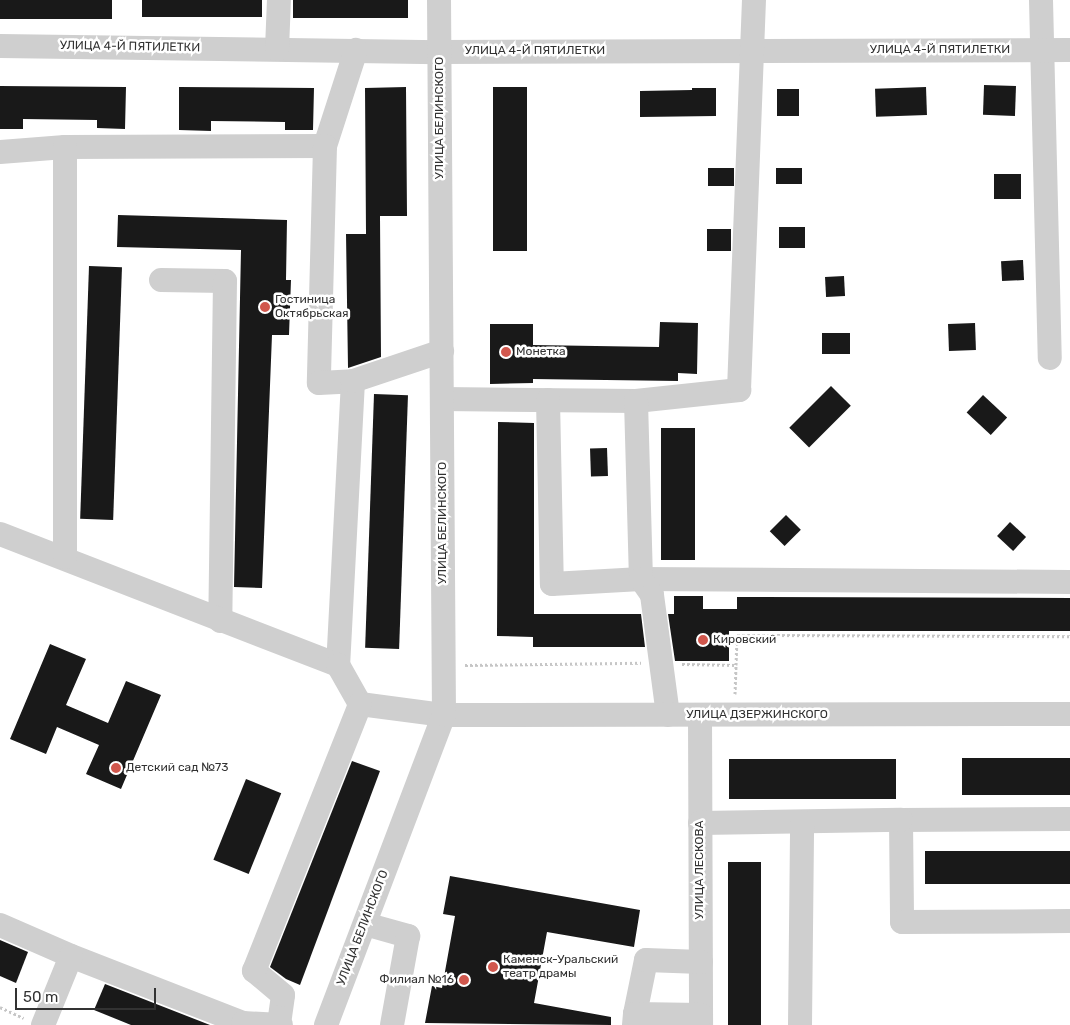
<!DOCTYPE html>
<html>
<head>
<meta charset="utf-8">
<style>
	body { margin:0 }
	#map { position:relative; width:1070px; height:1025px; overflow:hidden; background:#fff; font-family:Rubik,sans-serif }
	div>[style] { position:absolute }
	.building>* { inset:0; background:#191919; transform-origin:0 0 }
	.path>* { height:3px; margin-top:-1.5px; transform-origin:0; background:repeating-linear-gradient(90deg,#c6c6c6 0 2.5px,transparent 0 5px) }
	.minor>* { height:24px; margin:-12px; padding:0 12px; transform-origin:12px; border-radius:12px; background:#cfcfcf }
	.dots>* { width:14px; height:14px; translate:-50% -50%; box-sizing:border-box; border:2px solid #fff; border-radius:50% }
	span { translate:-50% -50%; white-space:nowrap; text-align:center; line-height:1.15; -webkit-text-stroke:5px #fff; paint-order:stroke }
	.street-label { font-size:12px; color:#323232 }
	.poi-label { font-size:12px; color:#323232 }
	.left { translate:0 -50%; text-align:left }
	.right { translate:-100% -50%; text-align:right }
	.scale { position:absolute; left:15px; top:988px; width:141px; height:22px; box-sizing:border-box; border:2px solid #323232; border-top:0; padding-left:6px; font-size:15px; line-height:18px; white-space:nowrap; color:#323232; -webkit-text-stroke:4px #fff; paint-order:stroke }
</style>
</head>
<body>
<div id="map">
	<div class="building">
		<div style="left:0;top:0;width:112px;height:19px"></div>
		<div style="left:142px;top:0;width:120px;height:17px"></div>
		<div style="left:293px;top:0;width:115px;height:18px"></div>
		<div style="clip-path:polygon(0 86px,126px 87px,125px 129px,97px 128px,97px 120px,23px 119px,23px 129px,0 129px)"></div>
		<div style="left:1016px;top:86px;width:30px;height:32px;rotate:92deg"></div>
		<div style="clip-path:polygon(179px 87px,314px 88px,313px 130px,285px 130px,285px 122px,211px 121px,211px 131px,179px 130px)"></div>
		<div style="clip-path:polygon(406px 87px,407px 216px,380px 216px,381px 357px,348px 368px,346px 234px,366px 234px,365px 88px)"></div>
		<div style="left:493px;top:87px;width:34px;height:164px"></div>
		<div style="left:926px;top:87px;width:28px;height:51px;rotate:88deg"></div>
		<div style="clip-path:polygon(692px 88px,716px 88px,716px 116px,640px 117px,640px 91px,692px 90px)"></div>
		<div style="left:777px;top:89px;width:22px;height:27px"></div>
		<div style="left:708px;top:168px;width:26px;height:18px"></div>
		<div style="left:776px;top:168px;width:26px;height:16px"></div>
		<div style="left:1021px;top:174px;width:25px;height:27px;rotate:90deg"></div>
		<div style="clip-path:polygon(118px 215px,287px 220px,286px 280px,291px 280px,289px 335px,272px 335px,262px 588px,234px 587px,241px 250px,117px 247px)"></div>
		<div style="left:805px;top:227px;width:21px;height:26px;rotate:90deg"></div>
		<div style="left:707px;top:229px;width:24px;height:22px"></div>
		<div style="left:1023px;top:260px;width:20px;height:22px;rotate:87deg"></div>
		<div style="left:89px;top:266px;width:33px;height:253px;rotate:2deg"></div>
		<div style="left:844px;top:276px;width:20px;height:19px;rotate:87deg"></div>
		<div style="clip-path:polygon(660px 322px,698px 323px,697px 374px,678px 373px,678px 381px,533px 379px,533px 383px,490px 384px,490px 324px,533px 324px,533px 345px,659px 347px)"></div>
		<div style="left:975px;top:323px;width:27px;height:27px;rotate:88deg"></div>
		<div style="left:822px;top:333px;width:28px;height:21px"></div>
		<div style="left:831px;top:386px;width:28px;height:59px;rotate:45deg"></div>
		<div style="left:374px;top:394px;width:34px;height:254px;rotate:2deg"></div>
		<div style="left:983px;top:395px;width:33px;height:24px;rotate:43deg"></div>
		<div style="clip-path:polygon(498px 422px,534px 423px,534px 614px,641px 614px,645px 647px,533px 647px,533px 637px,497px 636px)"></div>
		<div style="left:661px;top:428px;width:34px;height:132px"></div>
		<div style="left:607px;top:448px;width:28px;height:17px;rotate:88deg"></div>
		<div style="left:786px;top:515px;width:21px;height:23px;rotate:45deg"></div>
		<div style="left:1010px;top:522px;width:22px;height:19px;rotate:43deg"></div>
		<div style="clip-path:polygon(674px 596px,703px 596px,703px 609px,737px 609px,737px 597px,1070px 598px,1070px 631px,729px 631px,729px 661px,675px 661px,668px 614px,674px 614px)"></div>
		<div style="clip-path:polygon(50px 644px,86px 659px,66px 705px,108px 723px,126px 681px,161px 695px,121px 789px,86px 774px,99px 745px,57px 727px,46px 754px,10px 739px)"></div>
		<div style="left:962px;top:758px;width:108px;height:37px"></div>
		<div style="left:896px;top:759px;width:40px;height:167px;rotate:90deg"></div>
		<div style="clip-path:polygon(352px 761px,380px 771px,300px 985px,286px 979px,270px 967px)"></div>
		<div style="left:246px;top:779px;width:38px;height:87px;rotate:22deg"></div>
		<div style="left:925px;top:851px;width:145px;height:33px"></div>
		<div style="left:728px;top:862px;width:33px;height:163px"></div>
		<div style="clip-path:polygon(450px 876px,640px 910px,634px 947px,547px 932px,534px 1003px,611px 1017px,611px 1025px,425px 1023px,432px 986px,442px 988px,455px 916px,443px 914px)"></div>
		<div style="clip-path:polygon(0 940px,28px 952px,16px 983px,0 976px)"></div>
		<div style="clip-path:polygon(105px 984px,210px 1025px,131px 1025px,94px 1010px)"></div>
	</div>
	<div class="path">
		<div style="left:682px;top:664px;width:54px;rotate:1.1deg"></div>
		<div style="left:736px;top:665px;width:30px;rotate:-88deg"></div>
		<div style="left:737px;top:635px;width:333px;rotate:0.2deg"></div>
		<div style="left:465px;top:665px;width:176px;rotate:-0.7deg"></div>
		<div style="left:735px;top:694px;width:29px;rotate:-88deg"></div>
		<div style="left:0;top:1007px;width:26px;rotate:25deg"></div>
	</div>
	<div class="minor">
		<div style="left:1041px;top:0;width:358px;rotate:88.6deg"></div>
		<div style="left:0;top:46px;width:439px;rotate:0.8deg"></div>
		<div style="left:439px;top:52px;width:631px;rotate:-0.18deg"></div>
		<div style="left:277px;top:49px;width:49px;rotate:-87.7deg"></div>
		<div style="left:325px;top:146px;width:101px;rotate:-72.1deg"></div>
		<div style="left:0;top:152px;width:65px;rotate:-4.4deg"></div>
		<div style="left:65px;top:147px;width:260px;rotate:-0.2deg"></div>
		<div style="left:325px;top:146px;width:237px;rotate:91.5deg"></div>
		<div style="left:319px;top:383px;width:34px;rotate:-3deg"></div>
		<div style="left:353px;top:381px;width:284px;rotate:93deg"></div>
		<div style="left:161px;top:280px;width:64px;rotate:0.9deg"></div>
		<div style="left:225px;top:281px;width:340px;rotate:90.8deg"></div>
		<div style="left:353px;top:381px;width:94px;rotate:-18.6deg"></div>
		<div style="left:442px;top:399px;width:194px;rotate:0.6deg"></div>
		<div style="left:636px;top:401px;width:104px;rotate:-6.1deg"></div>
		<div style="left:739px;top:390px;width:390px;rotate:-87.8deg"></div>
		<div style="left:548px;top:400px;width:184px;rotate:88.8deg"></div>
		<div style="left:552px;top:584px;width:89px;rotate:-3.2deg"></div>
		<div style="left:641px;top:579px;width:429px;rotate:0.4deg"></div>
		<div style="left:636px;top:401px;width:178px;rotate:88.4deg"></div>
		<div style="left:641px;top:579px;width:19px;rotate:55deg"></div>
		<div style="left:652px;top:595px;width:121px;rotate:82.4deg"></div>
		<div style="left:0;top:534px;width:362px;rotate:21.2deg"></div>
		<div style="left:338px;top:665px;width:45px;rotate:60.6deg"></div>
		<div style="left:360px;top:704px;width:85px;rotate:7.5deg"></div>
		<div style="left:444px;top:715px;width:626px;rotate:-0.09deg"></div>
		<div style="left:65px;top:557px;width:410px;rotate:-90deg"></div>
		<div style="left:700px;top:715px;width:310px;rotate:89.8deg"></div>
		<div style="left:1070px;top:819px;width:169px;rotate:179.7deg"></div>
		<div style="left:901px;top:820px;width:102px;rotate:89.4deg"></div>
		<div style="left:902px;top:922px;width:168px;rotate:-0.3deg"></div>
		<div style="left:700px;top:823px;width:201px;rotate:-0.9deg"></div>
		<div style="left:365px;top:924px;width:45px;rotate:15.6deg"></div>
		<div style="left:408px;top:936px;width:90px;rotate:100.2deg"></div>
		<div style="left:0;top:925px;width:77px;rotate:23.6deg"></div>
		<div style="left:71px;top:956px;width:185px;rotate:21.3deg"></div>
		<div style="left:243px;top:1023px;width:38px;rotate:3deg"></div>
		<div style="left:635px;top:1014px;width:55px;rotate:-78.5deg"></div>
		<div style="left:646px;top:960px;width:55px;rotate:2.1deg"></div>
		<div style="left:279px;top:1024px;width:29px;rotate:-82deg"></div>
		<div style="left:283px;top:995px;width:38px;rotate:-140deg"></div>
		<div style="left:254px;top:971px;width:287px;rotate:-68.3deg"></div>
		<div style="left:43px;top:1025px;width:74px;rotate:-67.9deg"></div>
		<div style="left:326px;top:1025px;width:332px;rotate:-69.2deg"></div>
		<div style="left:444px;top:715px;width:715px;rotate:-90.4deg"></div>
		<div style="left:634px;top:1025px;width:11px;rotate:-85deg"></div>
		<div style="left:635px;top:1014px;width:66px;rotate:0.9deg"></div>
		<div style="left:800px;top:1025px;width:203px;rotate:-89.4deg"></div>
	</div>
	<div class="dots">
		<div style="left:265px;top:307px;background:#d1574d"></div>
		<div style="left:506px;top:352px;background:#d1574d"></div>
		<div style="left:703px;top:640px;background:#d1574d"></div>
		<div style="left:116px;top:768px;background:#d1574d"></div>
		<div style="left:493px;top:967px;background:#d1574d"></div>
		<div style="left:464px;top:980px;background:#d1574d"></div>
	</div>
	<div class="street-label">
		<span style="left:130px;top:47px;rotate:1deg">УЛИЦА 4-Й ПЯТИЛЕТКИ</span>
		<span style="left:940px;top:50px">УЛИЦА 4-Й ПЯТИЛЕТКИ</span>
		<span style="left:535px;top:51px">УЛИЦА 4-Й ПЯТИЛЕТКИ</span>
		<span style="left:440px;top:118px;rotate:-90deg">УЛИЦА БЕЛИНСКОГО</span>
		<span style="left:443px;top:523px;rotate:-90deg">УЛИЦА БЕЛИНСКОГО</span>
		<span style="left:757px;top:715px">УЛИЦА ДЗЕРЖИНСКОГО</span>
		<span style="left:700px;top:870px;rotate:-90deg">УЛИЦА ЛЕСКОВА</span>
		<span style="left:363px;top:928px;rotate:-69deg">УЛИЦА БЕЛИНСКОГО</span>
	</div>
	<div class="poi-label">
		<span class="left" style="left:275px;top:307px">Гостиница<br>Октябрьская</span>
		<span class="left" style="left:516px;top:352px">Монетка</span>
		<span class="left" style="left:713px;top:640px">Кировский</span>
		<span class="left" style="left:126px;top:768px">Детский сад №73</span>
		<span class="left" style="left:503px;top:967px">Каменск-Уральский<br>театр драмы</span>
		<span class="right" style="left:454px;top:980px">Филиал №16</span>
	</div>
	<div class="scale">50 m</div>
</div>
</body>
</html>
